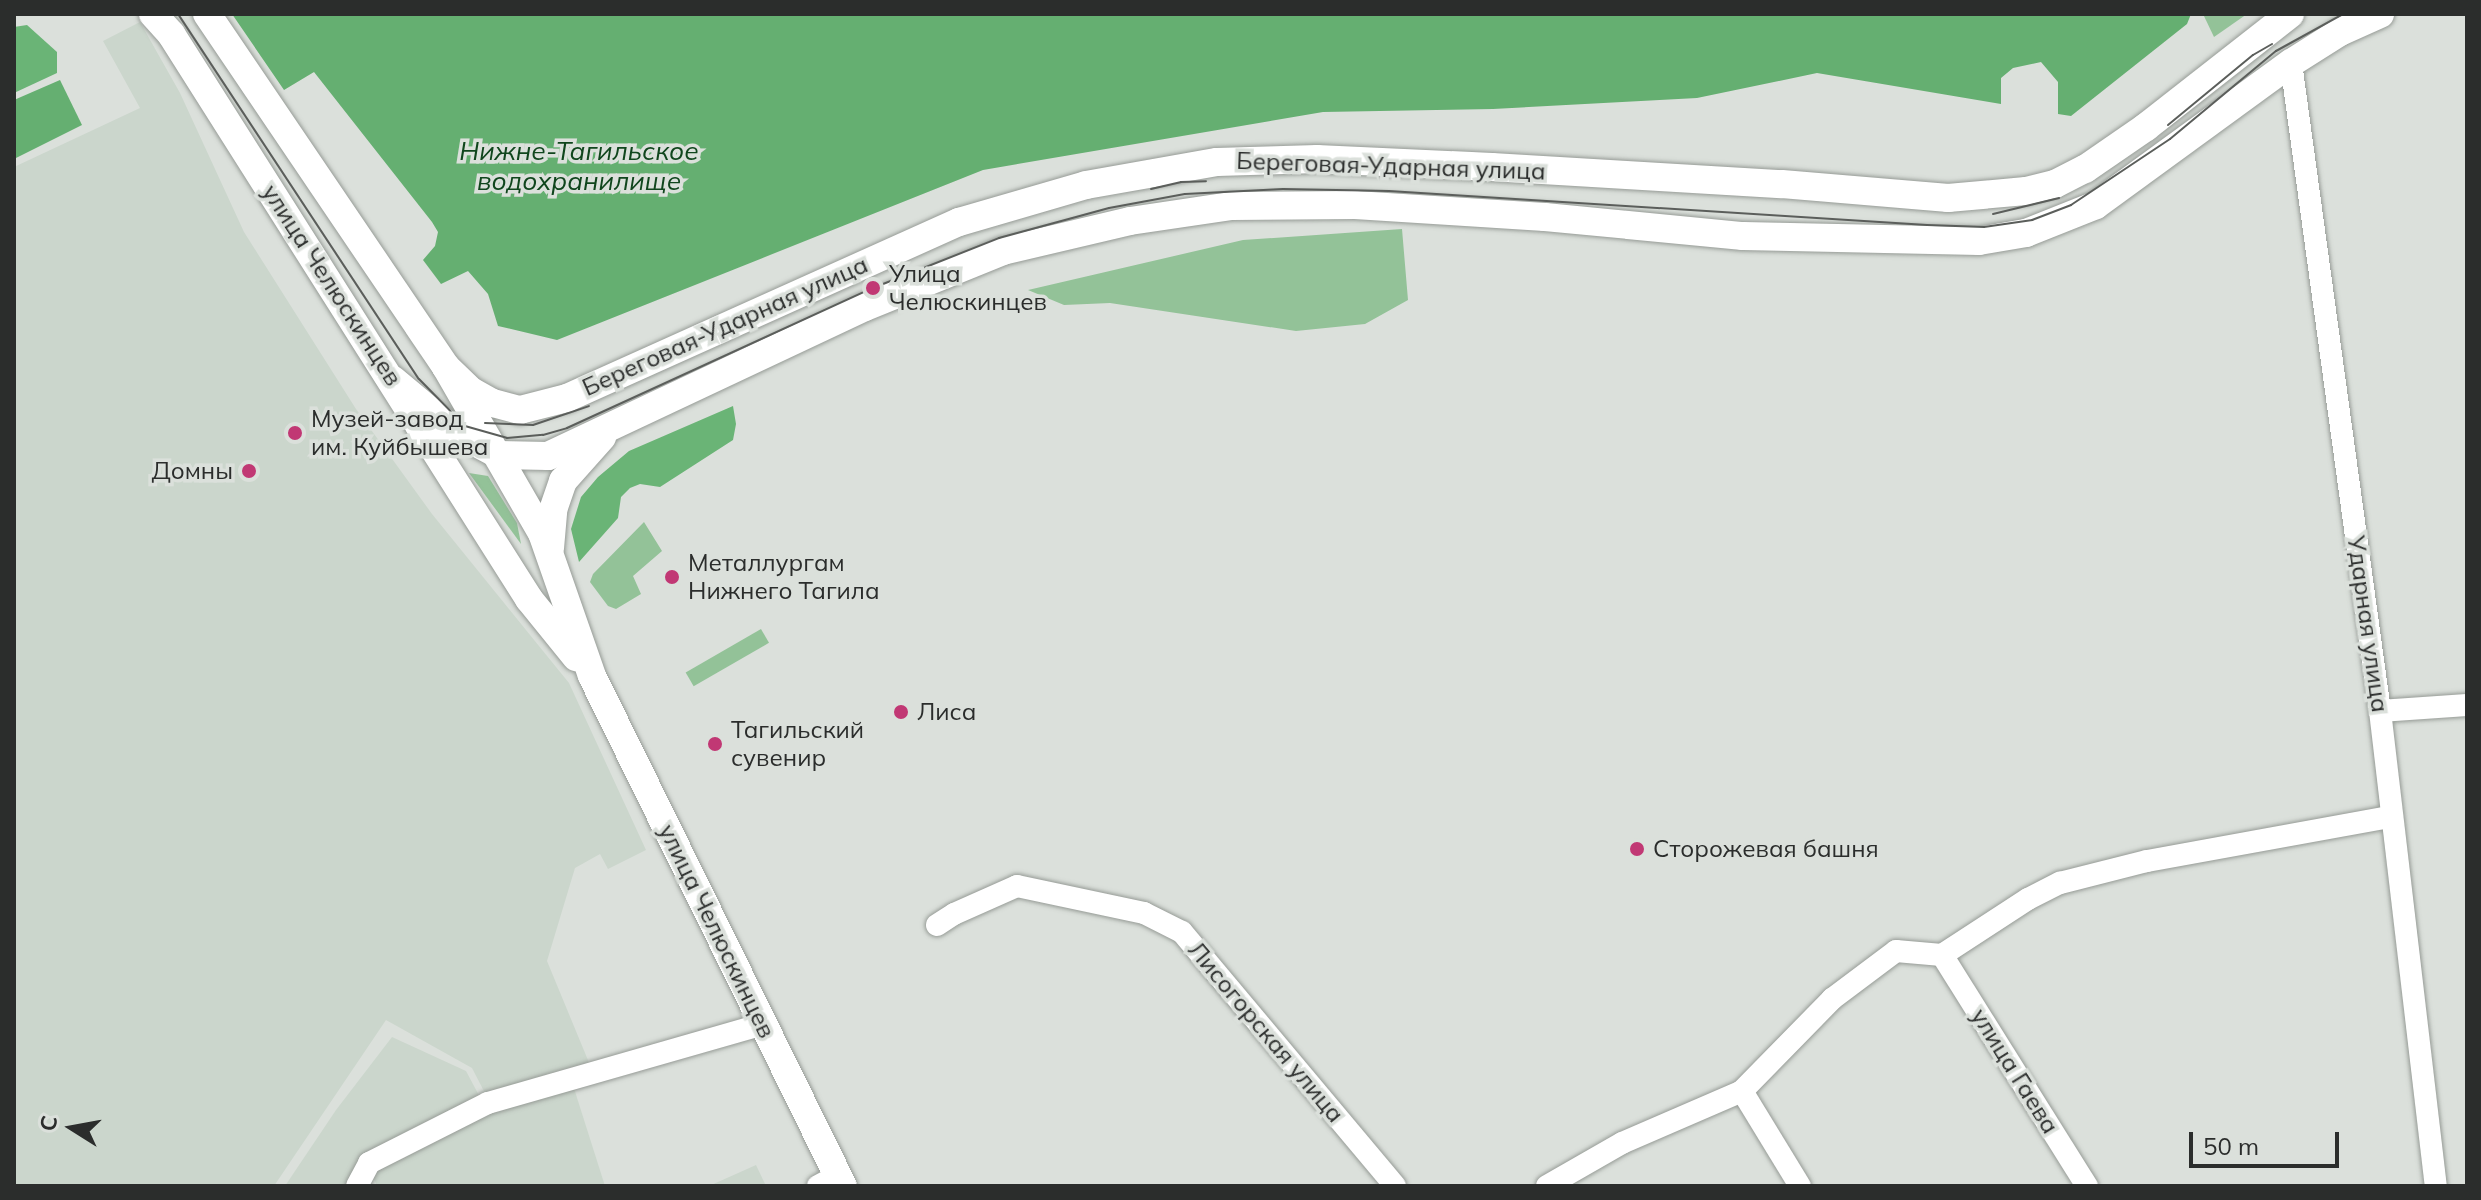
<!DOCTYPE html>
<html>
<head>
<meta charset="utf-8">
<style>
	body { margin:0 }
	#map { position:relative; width:2481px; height:1200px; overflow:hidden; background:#dbe0db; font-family:Mulish,sans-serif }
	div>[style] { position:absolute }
	.built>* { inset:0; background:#cbd6cc }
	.green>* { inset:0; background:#93c298; transform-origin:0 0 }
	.forest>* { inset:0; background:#6ab476 }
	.water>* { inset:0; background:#65af71 }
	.roads { filter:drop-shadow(0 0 2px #969b96) drop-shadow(0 0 2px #969b96) }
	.minor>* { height:22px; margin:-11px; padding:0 11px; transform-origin:11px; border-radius:11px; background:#fff }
	.major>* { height:28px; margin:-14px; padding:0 14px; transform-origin:14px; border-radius:14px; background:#fff }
	.tram>* { height:2px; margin:-1px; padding:0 1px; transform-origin:1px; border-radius:1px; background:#5b5e5b }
	.dots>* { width:22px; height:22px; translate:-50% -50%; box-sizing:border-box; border:4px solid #dbe0db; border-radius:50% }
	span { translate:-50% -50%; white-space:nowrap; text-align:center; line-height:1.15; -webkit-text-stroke:7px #dbe0db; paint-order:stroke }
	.street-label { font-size:24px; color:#2b2d2c }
	.poi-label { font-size:24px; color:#2b2d2c }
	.left { translate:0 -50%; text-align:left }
	.right { translate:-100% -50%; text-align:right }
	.water-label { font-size:26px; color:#10461d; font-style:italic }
	.frame { position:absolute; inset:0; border:16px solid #2b2d2c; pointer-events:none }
	.north { position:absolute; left:32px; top:1088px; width:80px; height:80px; -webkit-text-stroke:6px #dbe0db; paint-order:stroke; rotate:281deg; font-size:22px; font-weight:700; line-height:32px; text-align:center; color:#2b2d2c }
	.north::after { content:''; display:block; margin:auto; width:28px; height:36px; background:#2b2d2c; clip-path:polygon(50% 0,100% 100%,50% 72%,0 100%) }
	.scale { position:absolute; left:2189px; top:1132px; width:150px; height:36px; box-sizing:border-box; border:4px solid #2b2d2c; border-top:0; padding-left:10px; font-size:24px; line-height:28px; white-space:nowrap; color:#2b2d2c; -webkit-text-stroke:6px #dbe0db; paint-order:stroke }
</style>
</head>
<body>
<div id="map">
	<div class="built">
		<div style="clip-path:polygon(140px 22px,180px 93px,244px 232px,356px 409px,432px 514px,569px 683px,646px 850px,608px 869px,600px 854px,575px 868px,547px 961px,590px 1065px,488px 1099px,472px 1068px,386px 1020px,274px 1186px,14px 1186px,14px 167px,140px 108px,103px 41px)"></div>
		<div style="clip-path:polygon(392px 1037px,466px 1071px,482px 1101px,347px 1186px,285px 1186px,336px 1110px)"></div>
		<div style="clip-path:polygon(572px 1082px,605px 1186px,377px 1186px,371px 1172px,480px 1114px)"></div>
		<div style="clip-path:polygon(756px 1165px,766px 1186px,709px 1186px)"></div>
	</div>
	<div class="green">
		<div style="clip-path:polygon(2203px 14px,2247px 14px,2214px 37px)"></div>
		<div style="clip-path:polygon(1402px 229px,1408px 300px,1365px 324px,1296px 331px,1110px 303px,1064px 305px,1028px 290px,1243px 240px)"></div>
		<div style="clip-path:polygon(469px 473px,488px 476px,517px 523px,521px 544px)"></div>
		<div style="clip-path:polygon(644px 522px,662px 551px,633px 576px,641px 594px,616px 609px,608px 606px,590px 582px,593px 574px)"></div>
		<div style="left:761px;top:629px;width:16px;height:87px;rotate:60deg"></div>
	</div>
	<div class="forest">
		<div style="clip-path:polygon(27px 25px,57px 52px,57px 73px,14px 93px,14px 27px)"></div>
		<div style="clip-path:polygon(733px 406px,736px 424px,733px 440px,660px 487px,640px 484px,630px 488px,621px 497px,618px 518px,579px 562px,571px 529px,581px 497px,598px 477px,629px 451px)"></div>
	</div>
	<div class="water">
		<div style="clip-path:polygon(232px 14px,2191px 14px,2187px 24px,2071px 116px,2058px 114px,2058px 82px,2041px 62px,2013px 68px,2001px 78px,2001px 104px,1817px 73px,1697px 98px,1493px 109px,1323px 112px,983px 170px,557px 340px,498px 326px,488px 294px,468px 271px,441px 284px,423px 260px,435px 246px,438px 232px,432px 222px,314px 72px,284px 90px)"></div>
		<div style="clip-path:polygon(60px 80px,82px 125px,14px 159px,14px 100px)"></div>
	</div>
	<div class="roads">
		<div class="minor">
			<div style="left:2291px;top:63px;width:654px;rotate:82.18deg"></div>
			<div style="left:2380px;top:711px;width:478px;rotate:83.3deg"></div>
			<div style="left:2380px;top:711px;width:87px;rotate:-3.9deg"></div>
			<div style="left:937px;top:925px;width:20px;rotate:-33deg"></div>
			<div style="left:954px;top:914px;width:69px;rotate:-24deg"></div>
			<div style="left:1017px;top:886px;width:130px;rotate:12deg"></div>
			<div style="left:1144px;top:913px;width:42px;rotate:26.6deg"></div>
			<div style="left:1182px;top:932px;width:331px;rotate:50deg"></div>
			<div style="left:1942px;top:955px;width:273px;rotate:57.9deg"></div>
			<div style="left:1742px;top:1091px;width:111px;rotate:58.6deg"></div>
			<div style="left:357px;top:1186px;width:26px;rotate:-62deg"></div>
			<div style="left:369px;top:1163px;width:133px;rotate:-26.8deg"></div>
			<div style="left:488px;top:1103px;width:286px;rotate:-16deg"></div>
			<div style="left:818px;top:1186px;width:21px;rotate:-28deg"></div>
			<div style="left:1547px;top:1186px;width:86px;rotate:-29.8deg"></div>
			<div style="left:1622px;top:1143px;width:131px;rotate:-23.4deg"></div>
			<div style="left:1742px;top:1091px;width:129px;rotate:-45.6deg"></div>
			<div style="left:1832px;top:999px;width:80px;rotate:-36.9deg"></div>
			<div style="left:1896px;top:951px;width:46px;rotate:5deg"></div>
			<div style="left:1942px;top:955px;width:103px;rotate:-33.1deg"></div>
			<div style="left:2028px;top:899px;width:36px;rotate:-27deg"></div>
			<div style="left:2060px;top:883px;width:90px;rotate:-14.2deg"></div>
			<div style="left:2147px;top:861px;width:247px;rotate:-10.3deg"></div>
		</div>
		<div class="major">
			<div style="left:153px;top:14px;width:27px;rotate:48deg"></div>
			<div style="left:171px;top:34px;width:669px;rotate:57.64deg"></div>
			<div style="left:529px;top:599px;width:75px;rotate:51deg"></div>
			<div style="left:207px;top:14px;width:426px;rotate:55.9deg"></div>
			<div style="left:446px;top:367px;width:192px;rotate:60deg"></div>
			<div style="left:542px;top:533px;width:151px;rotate:70.7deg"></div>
			<div style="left:592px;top:676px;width:568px;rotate:63.8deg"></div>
			<div style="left:446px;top:367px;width:35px;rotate:44deg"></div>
			<div style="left:471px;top:391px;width:25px;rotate:29deg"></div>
			<div style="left:493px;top:403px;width:28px;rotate:15deg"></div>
			<div style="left:520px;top:410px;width:49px;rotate:-14.3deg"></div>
			<div style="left:567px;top:398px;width:430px;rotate:-24.2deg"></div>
			<div style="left:959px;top:222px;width:132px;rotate:-16.2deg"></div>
			<div style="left:1086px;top:185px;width:133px;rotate:-10deg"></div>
			<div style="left:1217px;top:162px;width:100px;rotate:-1.7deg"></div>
			<div style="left:1317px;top:159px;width:175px;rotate:2.6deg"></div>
			<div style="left:1492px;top:167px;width:290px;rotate:3.4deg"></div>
			<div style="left:1782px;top:184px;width:167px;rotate:4.8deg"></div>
			<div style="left:1948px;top:198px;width:78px;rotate:-5.1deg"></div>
			<div style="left:2026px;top:191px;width:30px;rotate:-14deg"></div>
			<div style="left:2055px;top:184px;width:34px;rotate:-27deg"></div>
			<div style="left:2085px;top:169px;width:74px;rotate:-34.5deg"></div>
			<div style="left:2146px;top:127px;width:183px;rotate:-38.1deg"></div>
			<div style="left:393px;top:380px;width:80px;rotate:39.9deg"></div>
			<div style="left:454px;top:431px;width:51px;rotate:28.1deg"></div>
			<div style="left:499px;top:455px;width:49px;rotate:1.2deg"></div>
			<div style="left:548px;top:456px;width:350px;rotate:-25.2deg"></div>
			<div style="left:865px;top:307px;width:149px;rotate:-22.1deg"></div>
			<div style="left:1003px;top:251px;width:130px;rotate:-13.3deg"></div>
			<div style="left:1130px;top:221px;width:103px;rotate:-8.4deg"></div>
			<div style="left:1232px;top:206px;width:123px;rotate:-0.5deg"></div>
			<div style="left:1355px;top:205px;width:190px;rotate:3.6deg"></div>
			<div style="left:1545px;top:217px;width:199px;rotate:5.5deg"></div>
			<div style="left:1743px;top:236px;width:236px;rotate:1.2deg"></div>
			<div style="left:1979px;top:241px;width:48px;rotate:-9.7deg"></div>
			<div style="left:2026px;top:233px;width:75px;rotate:-21.8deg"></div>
			<div style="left:2096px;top:205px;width:241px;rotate:-36.1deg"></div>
			<div style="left:2291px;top:63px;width:58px;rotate:-32.3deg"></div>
			<div style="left:2340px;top:32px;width:44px;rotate:-24.2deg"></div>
			<div style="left:550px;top:548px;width:38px;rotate:-85deg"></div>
			<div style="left:553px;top:510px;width:31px;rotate:-71deg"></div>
			<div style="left:563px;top:481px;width:59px;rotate:-48.4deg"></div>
		</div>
	</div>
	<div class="tram">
		<div style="left:178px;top:14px;width:437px;rotate:56.6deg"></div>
		<div style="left:419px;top:379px;width:66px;rotate:45.6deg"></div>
		<div style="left:465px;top:426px;width:44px;rotate:15.9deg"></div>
		<div style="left:507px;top:438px;width:36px;rotate:-5deg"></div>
		<div style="left:543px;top:435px;width:25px;rotate:-16deg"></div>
		<div style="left:567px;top:428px;width:337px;rotate:-24.6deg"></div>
		<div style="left:873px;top:288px;width:136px;rotate:-21.6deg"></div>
		<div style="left:999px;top:238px;width:114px;rotate:-15.3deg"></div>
		<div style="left:1109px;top:208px;width:77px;rotate:-10.4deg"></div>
		<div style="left:1185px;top:194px;width:98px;rotate:-2.9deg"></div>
		<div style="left:1283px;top:189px;width:106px;rotate:1.1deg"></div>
		<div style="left:1389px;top:191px;width:539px;rotate:3.62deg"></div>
		<div style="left:1927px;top:225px;width:57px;rotate:2deg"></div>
		<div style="left:1984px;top:227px;width:49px;rotate:-8.3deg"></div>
		<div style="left:2032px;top:220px;width:42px;rotate:-21deg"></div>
		<div style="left:2071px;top:205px;width:119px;rotate:-33.7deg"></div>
		<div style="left:2170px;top:139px;width:138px;rotate:-39.7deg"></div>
		<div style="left:2276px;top:51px;width:77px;rotate:-28.9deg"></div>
		<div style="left:2168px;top:125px;width:110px;rotate:-39.5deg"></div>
		<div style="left:2253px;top:55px;width:22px;rotate:-30deg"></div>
		<div style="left:1151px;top:189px;width:31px;rotate:-13deg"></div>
		<div style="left:1181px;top:182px;width:25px;rotate:-2deg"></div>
		<div style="left:1993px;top:214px;width:68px;rotate:-13.6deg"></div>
		<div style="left:485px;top:423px;width:48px;rotate:2.4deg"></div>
		<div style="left:533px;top:425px;width:59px;rotate:-18.7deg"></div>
	</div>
	<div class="dots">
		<div style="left:873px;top:288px;background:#c13874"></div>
		<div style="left:295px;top:433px;background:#c13874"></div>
		<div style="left:249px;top:471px;background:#c13874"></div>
		<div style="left:672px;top:577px;background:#c13874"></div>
		<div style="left:901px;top:712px;background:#c13874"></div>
		<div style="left:715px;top:744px;background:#c13874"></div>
		<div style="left:1637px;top:849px;background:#c13874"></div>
	</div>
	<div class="street-label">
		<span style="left:1391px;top:166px;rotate:2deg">Береговая-Ударная улица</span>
		<span style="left:332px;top:285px;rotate:57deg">улица Челюскинцев</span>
		<span style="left:725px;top:326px;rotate:-24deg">Береговая-Ударная улица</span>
		<span style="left:2368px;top:624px;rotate:82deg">Ударная улица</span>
		<span style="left:717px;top:931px;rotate:64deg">улица Челюскинцев</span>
		<span style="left:1266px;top:1032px;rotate:50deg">Лисогорская улица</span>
		<span style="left:2015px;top:1071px;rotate:58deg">улица Гаева</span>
	</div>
	<div class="poi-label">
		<span class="left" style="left:889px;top:288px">Улица<br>Челюскинцев</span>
		<span class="left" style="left:311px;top:433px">Музей-завод<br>им. Куйбышева</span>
		<span class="right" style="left:233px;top:471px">Домны</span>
		<span class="left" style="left:688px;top:577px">Металлургам<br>Нижнего Тагила</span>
		<span class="left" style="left:917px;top:712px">Лиса</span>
		<span class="left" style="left:731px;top:744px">Тагильский<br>сувенир</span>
		<span class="left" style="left:1653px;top:849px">Сторожевая башня</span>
	</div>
	<div class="water-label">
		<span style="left:579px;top:166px">Нижне-Тагильское<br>водохранилище</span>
	</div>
	<div class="frame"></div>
	<div class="north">С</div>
	<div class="scale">50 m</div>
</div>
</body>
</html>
